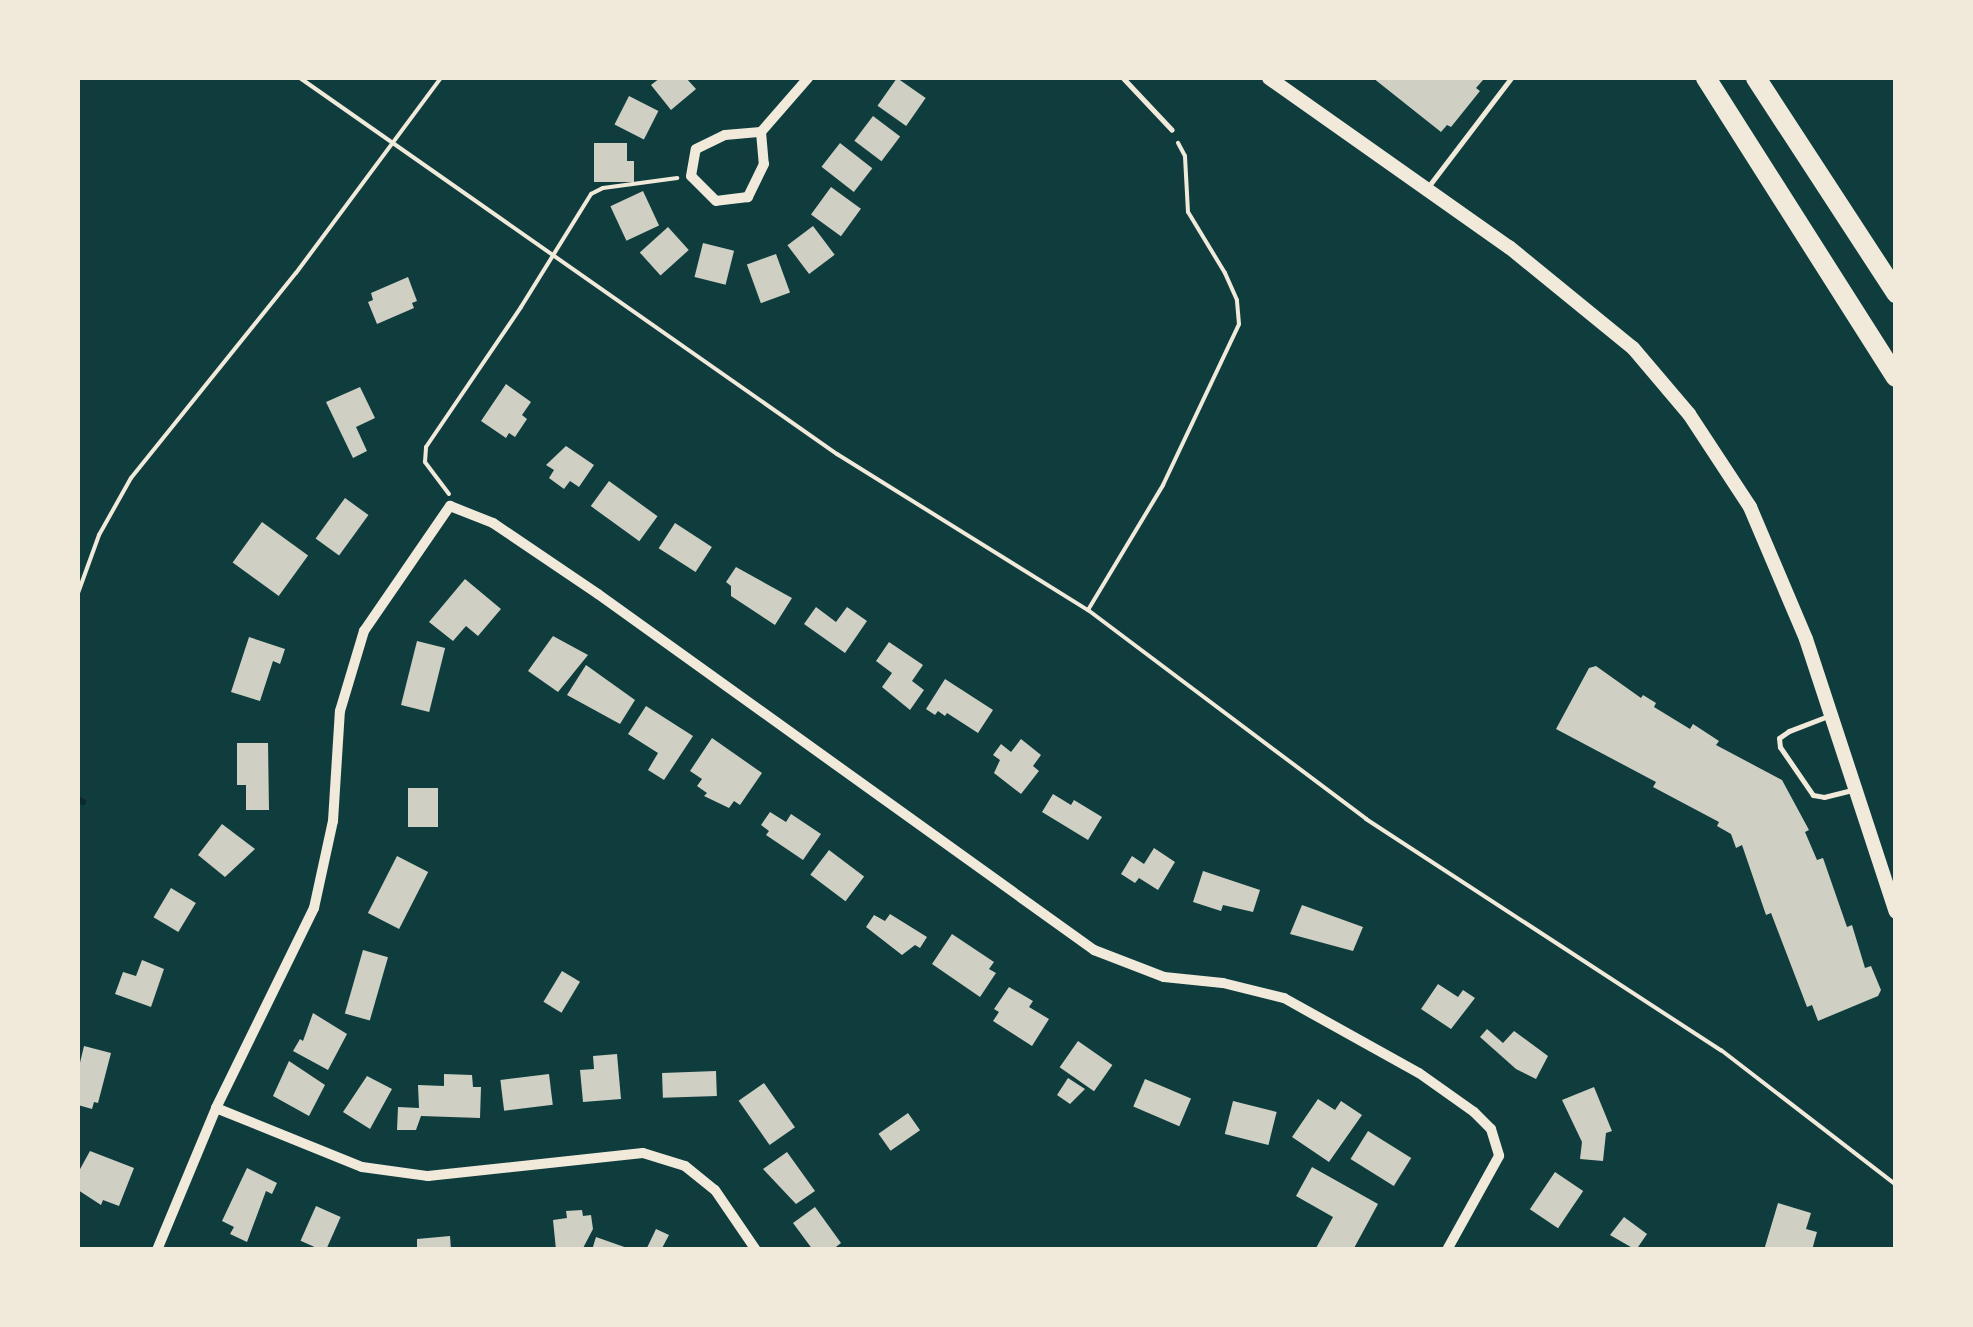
<!DOCTYPE html>
<html>
<head>
<meta charset="utf-8">
<style>
	body { margin:0 }
	#map { position:relative; width:1973px; height:1327px; overflow:hidden; background:#0f3d3e; font-family:Arial,sans-serif }
	div>[style] { position:absolute }
	.stream>* { height:6px; margin:-3px; padding:0 3px; transform-origin:3px; border-radius:3px; background:#0a2a2b }
	.building>* { inset:0; background:#cfcfc3; transform-origin:0 0 }
	.path>* { height:4px; margin:-2px; padding:0 2px; transform-origin:2px; border-radius:2px; background:#f1e9da }
	.service>* { height:5px; margin:-2.5px; padding:0 2.5px; transform-origin:2.5px; border-radius:2.5px; background:#f1e9da }
	.minor>* { height:10px; margin:-5px; padding:0 5px; transform-origin:5px; border-radius:5px; background:#f1e9da }
	.tertiary>* { height:14px; margin:-7px; padding:0 7px; transform-origin:7px; border-radius:7px; background:#f1e9da }
	.motorway>* { height:20px; margin:-10px; padding:0 10px; transform-origin:10px; border-radius:10px; background:#f1e9da }
	span { translate:-50% -50%; white-space:nowrap; text-align:center; line-height:1.15; -webkit-text-stroke:8px #f1e9da; paint-order:stroke }
	.frame { position:absolute; inset:0; border:80px solid #f1e9da; pointer-events:none }
</style>
</head>
<body>
<div id="map">
	<div class="stream">
		<div style="left:78px;top:799px;width:6px;rotate:31deg"></div>
	</div>
	<div class="building">
		<div style="clip-path:polygon(660px 78px,686px 78px,696px 89px,671px 110px,651px 85px)"></div>
		<div style="left:897px;top:78px;width:35px;height:34px;rotate:35deg"></div>
		<div style="clip-path:polygon(1373px 78px,1479px 78px,1483px 80px,1476px 88px,1480px 91px,1451px 127px,1447px 125px,1441px 132px)"></div>
		<div style="left:629px;top:96px;width:33px;height:32px;rotate:27deg"></div>
		<div style="left:873px;top:116px;width:34px;height:31px;rotate:37deg"></div>
		<div style="clip-path:polygon(594px 143px,627px 143px,627px 161px,634px 161px,634px 182px,594px 182px)"></div>
		<div style="left:840px;top:143px;width:41px;height:30px;rotate:38deg"></div>
		<div style="left:831px;top:187px;width:37px;height:34px;rotate:36deg"></div>
		<div style="left:643px;top:191px;width:38px;height:36px;rotate:65deg"></div>
		<div style="left:813px;top:226px;width:36px;height:32px;rotate:53deg"></div>
		<div style="left:668px;top:227px;width:31px;height:38px;rotate:48deg"></div>
		<div style="left:703px;top:243px;width:32px;height:35px;rotate:14deg"></div>
		<div style="left:776px;top:254px;width:41px;height:31px;rotate:70deg"></div>
		<div style="clip-path:polygon(408px 277px,417px 301px,412px 303px,414px 308px,377px 324px,368px 302px,373px 300px,371px 293px)"></div>
		<div style="clip-path:polygon(506px 384px,531px 402px,522px 415px,527px 419px,515px 437px,509px 433px,506px 438px,481px 421px)"></div>
		<div style="clip-path:polygon(360px 387px,375px 418px,356px 427px,367px 451px,353px 458px,326px 402px)"></div>
		<div style="clip-path:polygon(566px 446px,594px 465px,579px 487px,570px 481px,564px 489px,549px 478px,554px 470px,546px 465px)"></div>
		<div style="left:609px;top:481px;width:60px;height:31px;rotate:36deg"></div>
		<div style="left:345px;top:498px;width:29px;height:50px;rotate:36deg"></div>
		<div style="left:262px;top:522px;width:57px;height:50px;rotate:36deg"></div>
		<div style="left:675px;top:523px;width:44px;height:30px;rotate:33deg"></div>
		<div style="clip-path:polygon(736px 567px,792px 598px,775px 625px,731px 596px,731px 586px,726px 582px)"></div>
		<div style="clip-path:polygon(465px 579px,501px 609px,478px 636px,466px 626px,453px 641px,429px 622px)"></div>
		<div style="clip-path:polygon(816px 607px,836px 622px,847px 607px,867px 621px,845px 653px,804px 624px)"></div>
		<div style="clip-path:polygon(553px 636px,588px 655px,558px 692px,528px 671px)"></div>
		<div style="clip-path:polygon(249px 637px,285px 649px,280px 664px,273px 661px,260px 701px,231px 692px)"></div>
		<div style="left:417px;top:641px;width:29px;height:66px;rotate:14deg"></div>
		<div style="clip-path:polygon(889px 642px,923px 665px,912px 681px,924px 690px,910px 710px,882px 687px,892px 673px,876px 661px)"></div>
		<div style="clip-path:polygon(586px 665px,635px 700px,620px 724px,567px 695px)"></div>
		<div style="clip-path:polygon(1596px 666px,1641px 698px,1643px 695px,1656px 703px,1654px 707px,1690px 729px,1693px 724px,1719px 741px,1716px 745px,1782px 780px,1809px 830px,1805px 832px,1817px 860px,1823px 858px,1847px 927px,1852px 925px,1865px 968px,1871px 966px,1881px 990px,1878px 996px,1818px 1021px,1812px 1005px,1807px 1007px,1771px 913px,1766px 915px,1742px 845px,1736px 848px,1731px 834px,1717px 826px,1719px 822px,1653px 787px,1656px 782px,1556px 729px,1589px 668px)"></div>
		<div style="clip-path:polygon(945px 679px,993px 710px,978px 733px,947px 713px,945px 716px,938px 711px,935px 715px,926px 709px)"></div>
		<div style="clip-path:polygon(646px 706px,693px 736px,664px 780px,648px 770px,658px 753px,628px 734px)"></div>
		<div style="clip-path:polygon(712px 738px,762px 773px,740px 805px,734px 801px,729px 808px,704px 796px,707px 793px,697px 786px,702px 779px,690px 771px)"></div>
		<div style="clip-path:polygon(1021px 739px,1041px 755px,1033px 766px,1039px 771px,1021px 794px,994px 773px,1000px 760px,993px 755px,1001px 744px,1011px 752px)"></div>
		<div style="clip-path:polygon(237px 743px,268px 743px,269px 810px,246px 810px,246px 785px,237px 785px)"></div>
		<div style="left:408px;top:788px;width:30px;height:39px"></div>
		<div style="clip-path:polygon(1053px 794px,1071px 805px,1074px 800px,1102px 817px,1088px 840px,1042px 812px)"></div>
		<div style="clip-path:polygon(770px 812px,786px 822px,791px 814px,821px 834px,803px 860px,766px 835px,769px 831px,761px 825px)"></div>
		<div style="clip-path:polygon(222px 824px,255px 849px,225px 877px,198px 855px)"></div>
		<div style="clip-path:polygon(1154px 848px,1175px 862px,1158px 890px,1139px 878px,1135px 883px,1121px 874px,1132px 856px,1144px 864px)"></div>
		<div style="left:829px;top:850px;width:44px;height:31px;rotate:37deg"></div>
		<div style="left:397px;top:856px;width:35px;height:64px;rotate:27deg"></div>
		<div style="clip-path:polygon(1203px 871px,1260px 890px,1253px 912px,1223px 905px,1221px 911px,1193px 902px)"></div>
		<div style="left:171px;top:888px;width:29px;height:34px;rotate:31deg"></div>
		<div style="clip-path:polygon(1302px 905px,1363px 927px,1353px 951px,1290px 934px)"></div>
		<div style="clip-path:polygon(890px 914px,927px 937px,920px 948px,915px 945px,902px 955px,866px 927px,874px 915px,885px 921px)"></div>
		<div style="clip-path:polygon(952px 934px,994px 962px,989px 969px,996px 973px,980px 997px,932px 964px)"></div>
		<div style="left:363px;top:950px;width:26px;height:66px;rotate:16deg"></div>
		<div style="clip-path:polygon(142px 960px,164px 969px,151px 1007px,115px 994px,123px 972px,136px 976px)"></div>
		<div style="left:562px;top:971px;width:21px;height:36px;rotate:31deg"></div>
		<div style="clip-path:polygon(1438px 984px,1458px 997px,1463px 990px,1475px 998px,1451px 1029px,1421px 1009px)"></div>
		<div style="clip-path:polygon(1009px 987px,1033px 1001px,1029px 1007px,1049px 1019px,1032px 1046px,993px 1021px,999px 1012px,994px 1009px)"></div>
		<div style="clip-path:polygon(313px 1013px,347px 1034px,328px 1070px,293px 1051px,300px 1039px,303px 1041px)"></div>
		<div style="clip-path:polygon(1487px 1029px,1503px 1043px,1514px 1031px,1548px 1056px,1536px 1079px,1516px 1069px,1480px 1037px)"></div>
		<div style="left:1078px;top:1041px;width:42px;height:32px;rotate:35deg"></div>
		<div style="clip-path:polygon(84px 1046px,111px 1053px,98px 1103px,94px 1102px,92px 1109px,78px 1105px,78px 1071px)"></div>
		<div style="clip-path:polygon(617px 1054px,621px 1099px,583px 1102px,580px 1070px,594px 1069px,593px 1056px)"></div>
		<div style="clip-path:polygon(289px 1061px,325px 1085px,309px 1116px,273px 1096px)"></div>
		<div style="left:716px;top:1071px;width:25px;height:54px;rotate:88deg"></div>
		<div style="clip-path:polygon(444px 1074px,472px 1075px,473px 1087px,481px 1087px,480px 1118px,421px 1116px,416px 1130px,397px 1130px,398px 1107px,419px 1108px,418px 1085px,444px 1086px)"></div>
		<div style="left:549px;top:1074px;width:31px;height:49px;rotate:83deg"></div>
		<div style="clip-path:polygon(367px 1076px,392px 1089px,370px 1129px,343px 1112px)"></div>
		<div style="clip-path:polygon(1068px 1078px,1085px 1089px,1070px 1104px,1057px 1095px)"></div>
		<div style="left:1145px;top:1079px;width:50px;height:30px;rotate:23deg"></div>
		<div style="left:764px;top:1083px;width:54px;height:31px;rotate:55deg"></div>
		<div style="clip-path:polygon(1594px 1087px,1612px 1131px,1606px 1133px,1603px 1161px,1580px 1159px,1582px 1142px,1562px 1100px)"></div>
		<div style="clip-path:polygon(1318px 1099px,1335px 1110px,1341px 1101px,1362px 1115px,1329px 1162px,1292px 1137px)"></div>
		<div style="left:1233px;top:1101px;width:45px;height:34px;rotate:14deg"></div>
		<div style="left:908px;top:1113px;width:21px;height:36px;rotate:55deg"></div>
		<div style="left:1368px;top:1131px;width:51px;height:33px;rotate:32deg"></div>
		<div style="clip-path:polygon(90px 1151px,134px 1168px,119px 1206px,103px 1200px,101px 1205px,78px 1190px,79px 1171px)"></div>
		<div style="clip-path:polygon(787px 1152px,815px 1191px,796px 1204px,763px 1169px)"></div>
		<div style="clip-path:polygon(1312px 1167px,1378px 1204px,1353px 1250px,1315px 1250px,1333px 1217px,1296px 1196px)"></div>
		<div style="clip-path:polygon(247px 1168px,277px 1183px,272px 1194px,266px 1191px,247px 1242px,230px 1234px,234px 1227px,222px 1221px)"></div>
		<div style="left:1555px;top:1172px;width:34px;height:45px;rotate:34deg"></div>
		<div style="clip-path:polygon(1778px 1203px,1811px 1213px,1806px 1229px,1817px 1232px,1812px 1250px,1764px 1250px)"></div>
		<div style="left:316px;top:1206px;width:27px;height:38px;rotate:24deg"></div>
		<div style="clip-path:polygon(815px 1207px,841px 1243px,832px 1250px,813px 1250px,793px 1223px)"></div>
		<div style="clip-path:polygon(582px 1210px,583px 1216px,591px 1215px,593px 1229px,582px 1250px,556px 1250px,553px 1220px,567px 1218px,566px 1211px)"></div>
		<div style="clip-path:polygon(1624px 1217px,1647px 1234px,1636px 1250px,1610px 1235px)"></div>
		<div style="clip-path:polygon(656px 1229px,669px 1235px,661px 1250px,646px 1250px)"></div>
		<div style="clip-path:polygon(450px 1236px,451px 1250px,417px 1250px,417px 1239px)"></div>
		<div style="clip-path:polygon(596px 1237px,630px 1249px,630px 1250px,592px 1250px)"></div>
	</div>
	<div class="path">
		<div style="left:300px;top:78px;width:656px;rotate:35deg"></div>
		<div style="left:837px;top:454px;width:296px;rotate:31.9deg"></div>
		<div style="left:1088px;top:610px;width:348px;rotate:36.9deg"></div>
		<div style="left:1366px;top:819px;width:424px;rotate:33.1deg"></div>
		<div style="left:1721px;top:1050px;width:221px;rotate:37.6deg"></div>
		<div style="left:449px;top:494px;width:40px;rotate:-127deg"></div>
		<div style="left:425px;top:462px;width:15px;rotate:-86deg"></div>
		<div style="left:426px;top:447px;width:169px;rotate:-55.8deg"></div>
		<div style="left:521px;top:307px;width:133px;rotate:-58.2deg"></div>
		<div style="left:591px;top:194px;width:13px;rotate:-27deg"></div>
		<div style="left:603px;top:188px;width:75px;rotate:-7.7deg"></div>
		<div style="left:78px;top:593px;width:62px;rotate:-70.1deg"></div>
		<div style="left:99px;top:535px;width:65px;rotate:-60.7deg"></div>
		<div style="left:131px;top:478px;width:263px;rotate:-51.2deg"></div>
		<div style="left:296px;top:273px;width:243px;rotate:-53.4deg"></div>
		<div style="left:1088px;top:610px;width:146px;rotate:-59deg"></div>
		<div style="left:1163px;top:485px;width:178px;rotate:-64.7deg"></div>
		<div style="left:1239px;top:324px;width:24px;rotate:-95deg"></div>
		<div style="left:1237px;top:300px;width:30px;rotate:-114deg"></div>
		<div style="left:1225px;top:273px;width:71px;rotate:-121.2deg"></div>
		<div style="left:1188px;top:212px;width:56px;rotate:-93.1deg"></div>
		<div style="left:1185px;top:156px;width:15px;rotate:-118deg"></div>
	</div>
	<div class="service">
		<div style="left:1123px;top:78px;width:71px;rotate:46.7deg"></div>
		<div style="left:1428px;top:187px;width:137px;rotate:-52.7deg"></div>
		<div style="left:1828px;top:716px;width:42px;rotate:159deg"></div>
		<div style="left:1789px;top:731px;width:12px;rotate:145deg"></div>
		<div style="left:1779px;top:738px;width:9px;rotate:84deg"></div>
		<div style="left:1780px;top:747px;width:58px;rotate:55.5deg"></div>
		<div style="left:1813px;top:795px;width:11px;rotate:10deg"></div>
		<div style="left:1824px;top:797px;width:32px;rotate:-14deg"></div>
	</div>
	<div class="minor">
		<div style="left:761px;top:132px;width:32px;rotate:85deg"></div>
		<div style="left:764px;top:164px;width:37px;rotate:116deg"></div>
		<div style="left:748px;top:197px;width:32px;rotate:173deg"></div>
		<div style="left:716px;top:201px;width:35px;rotate:-135deg"></div>
		<div style="left:691px;top:176px;width:27px;rotate:-80deg"></div>
		<div style="left:696px;top:149px;width:32px;rotate:-26deg"></div>
		<div style="left:725px;top:135px;width:36px;rotate:-5deg"></div>
		<div style="left:761px;top:132px;width:72px;rotate:-49deg"></div>
		<div style="left:216px;top:1108px;width:157px;rotate:22deg"></div>
		<div style="left:362px;top:1167px;width:67px;rotate:7.8deg"></div>
		<div style="left:428px;top:1176px;width:216px;rotate:-6.1deg"></div>
		<div style="left:643px;top:1153px;width:44px;rotate:17.2deg"></div>
		<div style="left:685px;top:1166px;width:38px;rotate:39deg"></div>
		<div style="left:715px;top:1190px;width:73px;rotate:55.7deg"></div>
		<div style="left:157px;top:1250px;width:154px;rotate:-67.4deg"></div>
		<div style="left:216px;top:1108px;width:223px;rotate:-63.9deg"></div>
		<div style="left:314px;top:908px;width:89px;rotate:-77.7deg"></div>
		<div style="left:333px;top:821px;width:110px;rotate:-86.4deg"></div>
		<div style="left:340px;top:711px;width:84px;rotate:-73.3deg"></div>
		<div style="left:364px;top:631px;width:152px;rotate:-55.5deg"></div>
		<div style="left:450px;top:506px;width:46px;rotate:21.6deg"></div>
		<div style="left:493px;top:523px;width:127px;rotate:34.1deg"></div>
		<div style="left:598px;top:594px;width:611px;rotate:35.67deg"></div>
		<div style="left:1094px;top:950px;width:75px;rotate:21.1deg"></div>
		<div style="left:1164px;top:977px;width:59px;rotate:5.8deg"></div>
		<div style="left:1223px;top:983px;width:63px;rotate:13.8deg"></div>
		<div style="left:1284px;top:998px;width:154px;rotate:29.1deg"></div>
		<div style="left:1419px;top:1073px;width:67px;rotate:35.3deg"></div>
		<div style="left:1474px;top:1112px;width:24px;rotate:45deg"></div>
		<div style="left:1491px;top:1129px;width:28px;rotate:73deg"></div>
		<div style="left:1499px;top:1156px;width:107px;rotate:119deg"></div>
	</div>
	<div class="tertiary">
		<div style="left:1269px;top:78px;width:294px;rotate:35.2deg"></div>
		<div style="left:1509px;top:247px;width:160px;rotate:39.2deg"></div>
		<div style="left:1633px;top:348px;width:87px;rotate:49.7deg"></div>
		<div style="left:1689px;top:414px;width:111px;rotate:56.7deg"></div>
		<div style="left:1750px;top:507px;width:143px;rotate:67deg"></div>
		<div style="left:1806px;top:639px;width:287px;rotate:71.8deg"></div>
	</div>
	<div class="motorway">
		<div style="left:1706px;top:78px;width:354px;rotate:57.6deg"></div>
		<div style="left:1756px;top:78px;width:257px;rotate:56.9deg"></div>
	</div>
	<div class="frame"></div>
</div>
</body>
</html>
